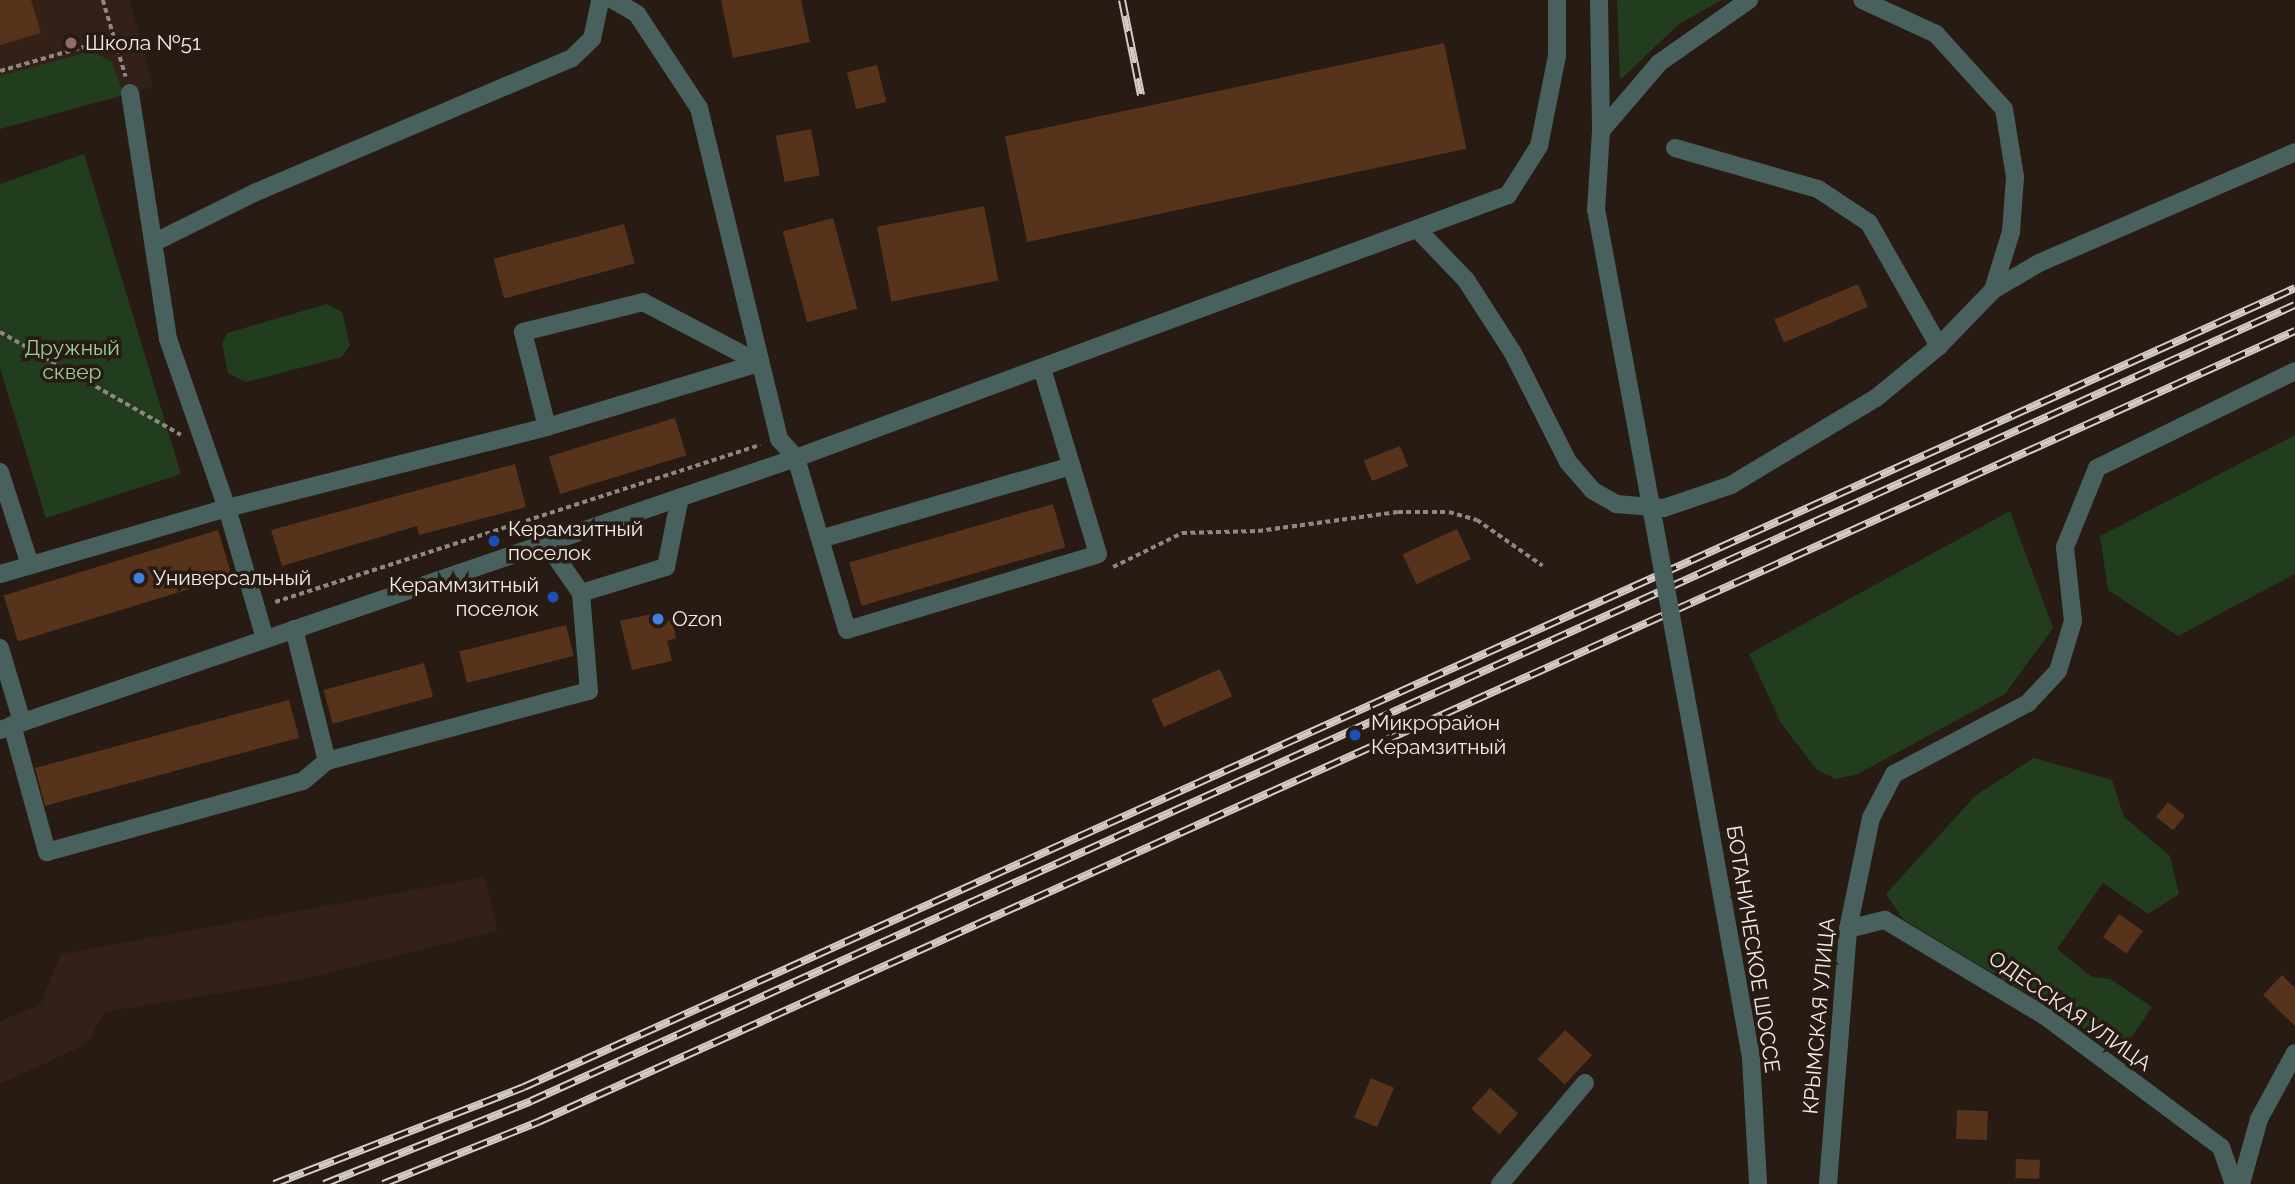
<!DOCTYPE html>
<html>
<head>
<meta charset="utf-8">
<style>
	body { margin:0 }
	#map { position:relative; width:2295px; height:1184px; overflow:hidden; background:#271b14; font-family:Raleway,sans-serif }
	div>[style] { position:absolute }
	.built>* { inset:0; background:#332117 }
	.green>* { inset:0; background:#213d1e }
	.building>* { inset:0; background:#58331c; transform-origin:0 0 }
	.path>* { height:3.5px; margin-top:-1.75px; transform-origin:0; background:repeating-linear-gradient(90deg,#918782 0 5px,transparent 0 8.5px) }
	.minor>* { height:18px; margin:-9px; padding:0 9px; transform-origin:9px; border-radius:9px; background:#49615e }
	.rail>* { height:8px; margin-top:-4px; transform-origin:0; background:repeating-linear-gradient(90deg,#271b14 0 16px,#d4cbc7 0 32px); box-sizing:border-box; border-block:2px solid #d4cbc7 }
	.minor-bridge>* { height:18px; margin:-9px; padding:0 9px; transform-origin:9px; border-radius:9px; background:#49615e }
	.dots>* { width:19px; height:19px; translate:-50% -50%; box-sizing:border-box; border:4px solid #271b14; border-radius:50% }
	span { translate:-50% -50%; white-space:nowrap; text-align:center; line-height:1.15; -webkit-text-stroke:7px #271b14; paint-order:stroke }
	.poi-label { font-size:21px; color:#f4ebe7 }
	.left { translate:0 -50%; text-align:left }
	.right { translate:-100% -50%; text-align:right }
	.park-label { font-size:21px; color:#9ccf96 }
	.street-label { font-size:21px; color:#f4ebe7 }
</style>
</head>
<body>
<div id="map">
	<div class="built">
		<div style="clip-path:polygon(0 0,130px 0,153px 87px,0 129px)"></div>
		<div style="clip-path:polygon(485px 877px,498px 931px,290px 982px,104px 1012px,87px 1044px,0 1084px,0 1021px,40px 1005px,61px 954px)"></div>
	</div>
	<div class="green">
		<div style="clip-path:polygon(1617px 0,1722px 0,1679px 24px,1620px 80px)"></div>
		<div style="clip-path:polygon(91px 51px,112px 62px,124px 95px,0 129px,0 76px)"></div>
		<div style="clip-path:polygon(84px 154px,181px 474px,46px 518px,0 368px,0 184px)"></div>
		<div style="clip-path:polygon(327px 304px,342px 312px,350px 345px,342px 357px,246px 382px,228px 373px,222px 343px,227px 333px)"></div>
		<div style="clip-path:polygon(2295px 435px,2295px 574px,2178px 636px,2108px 590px,2100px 536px)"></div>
		<div style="clip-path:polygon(2010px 511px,2053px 628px,2005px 694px,1858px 774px,1836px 779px,1817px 770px,1781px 723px,1749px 654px)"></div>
		<div style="clip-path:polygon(2034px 758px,2112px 780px,2124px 817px,2170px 856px,2179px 894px,2148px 914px,2103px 883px,2057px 949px,2092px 977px,2110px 979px,2152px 1007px,2129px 1041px,2108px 1043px,1903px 919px,1886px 894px,1976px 795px)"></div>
	</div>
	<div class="building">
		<div style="clip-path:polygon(0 0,31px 0,41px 33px,0 45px)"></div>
		<div style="clip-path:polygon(721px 0,801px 0,810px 42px,733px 58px)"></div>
		<div style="left:1444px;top:43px;width:108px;height:449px;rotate:78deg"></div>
		<div style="left:877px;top:65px;width:38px;height:31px;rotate:76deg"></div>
		<div style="left:811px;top:129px;width:47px;height:36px;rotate:79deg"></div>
		<div style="left:984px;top:206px;width:76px;height:109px;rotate:79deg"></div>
		<div style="left:833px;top:218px;width:94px;height:52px;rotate:75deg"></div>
		<div style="left:624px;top:224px;width:41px;height:135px;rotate:75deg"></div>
		<div style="left:1858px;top:284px;width:25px;height:91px;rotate:67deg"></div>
		<div style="left:675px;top:418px;width:39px;height:132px;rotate:73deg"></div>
		<div style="left:1400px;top:446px;width:22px;height:39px;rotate:68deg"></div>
		<div style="clip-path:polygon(515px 464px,526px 507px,419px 535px,417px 526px,282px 566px,271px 530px)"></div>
		<div style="left:1053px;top:504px;width:45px;height:212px;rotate:74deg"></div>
		<div style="left:1457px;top:529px;width:33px;height:60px;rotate:65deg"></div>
		<div style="left:218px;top:530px;width:48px;height:224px;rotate:73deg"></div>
		<div style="clip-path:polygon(661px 612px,663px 622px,672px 620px,676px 638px,667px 641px,672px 661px,632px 670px,620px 621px)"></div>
		<div style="left:566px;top:625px;width:32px;height:110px;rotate:76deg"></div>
		<div style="left:424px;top:663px;width:35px;height:104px;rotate:75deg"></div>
		<div style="left:1220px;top:669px;width:30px;height:75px;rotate:66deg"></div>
		<div style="left:289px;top:700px;width:39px;height:263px;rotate:75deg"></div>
		<div style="left:2168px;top:802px;width:22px;height:19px;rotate:39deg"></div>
		<div style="left:2119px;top:914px;width:29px;height:28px;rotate:35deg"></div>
		<div style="clip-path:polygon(2282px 975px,2295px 988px,2295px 1026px,2263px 995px)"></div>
		<div style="left:1565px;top:1030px;width:37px;height:40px;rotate:43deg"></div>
		<div style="left:1371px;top:1078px;width:25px;height:43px;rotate:23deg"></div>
		<div style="left:1490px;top:1088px;width:38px;height:28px;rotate:42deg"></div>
		<div style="left:1957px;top:1110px;width:31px;height:29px;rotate:2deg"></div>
		<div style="left:2016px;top:1159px;width:24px;height:19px;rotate:2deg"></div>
	</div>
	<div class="path">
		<div style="left:103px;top:0;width:80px;rotate:73.4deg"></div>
		<div style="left:0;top:71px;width:119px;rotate:-16.1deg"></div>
		<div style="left:0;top:332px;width:208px;rotate:29.6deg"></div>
		<div style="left:1113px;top:567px;width:77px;rotate:-26.2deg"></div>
		<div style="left:1182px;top:533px;width:76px;rotate:-1.5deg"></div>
		<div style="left:1258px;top:531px;width:141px;rotate:-7.7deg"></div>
		<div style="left:1398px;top:512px;width:51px"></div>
		<div style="left:1449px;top:512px;width:29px;rotate:16deg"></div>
		<div style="left:1477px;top:520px;width:80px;rotate:34.9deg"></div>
		<div style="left:275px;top:602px;width:510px;rotate:-17.94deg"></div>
	</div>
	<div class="minor">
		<div style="left:613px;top:0;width:28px;rotate:30deg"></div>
		<div style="left:637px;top:14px;width:113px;rotate:56.6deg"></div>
		<div style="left:699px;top:108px;width:341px;rotate:76.4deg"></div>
		<div style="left:779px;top:439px;width:25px;rotate:48deg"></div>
		<div style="left:796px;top:458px;width:179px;rotate:73.5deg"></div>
		<div style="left:847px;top:630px;width:262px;rotate:-16.8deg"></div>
		<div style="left:1098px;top:554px;width:194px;rotate:-106.8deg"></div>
		<div style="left:1599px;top:0;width:131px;rotate:89.1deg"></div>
		<div style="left:130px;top:93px;width:249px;rotate:81.2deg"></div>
		<div style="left:168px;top:339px;width:179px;rotate:70.8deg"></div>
		<div style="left:227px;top:508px;width:330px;rotate:-14.2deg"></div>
		<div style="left:547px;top:427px;width:221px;rotate:-16.8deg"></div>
		<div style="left:1675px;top:148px;width:149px;rotate:16deg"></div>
		<div style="left:1818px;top:189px;width:61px;rotate:33.7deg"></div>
		<div style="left:1869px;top:223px;width:142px;rotate:60.4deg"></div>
		<div style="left:1419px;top:231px;width:68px;rotate:46.2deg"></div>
		<div style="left:1466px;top:280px;width:87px;rotate:57.2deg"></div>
		<div style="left:1513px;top:353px;width:122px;rotate:63.2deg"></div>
		<div style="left:1568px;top:462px;width:37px;rotate:49deg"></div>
		<div style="left:1592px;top:490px;width:28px;rotate:30deg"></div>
		<div style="left:1616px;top:504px;width:48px;rotate:4.8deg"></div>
		<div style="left:1664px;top:508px;width:71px;rotate:-18.9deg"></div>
		<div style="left:1731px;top:485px;width:169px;rotate:-31deg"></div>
		<div style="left:1876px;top:398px;width:82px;rotate:-39.5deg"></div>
		<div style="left:1939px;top:346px;width:78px;rotate:-46deg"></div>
		<div style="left:1993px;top:290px;width:61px;rotate:-72.8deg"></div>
		<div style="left:2011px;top:232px;width:55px;rotate:-85.8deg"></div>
		<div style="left:2015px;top:177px;width:69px;rotate:-99.2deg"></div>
		<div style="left:2004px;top:109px;width:101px;rotate:-132.2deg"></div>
		<div style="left:1936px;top:34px;width:81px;rotate:-155.3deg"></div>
		<div style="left:155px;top:242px;width:110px;rotate:-26.3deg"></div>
		<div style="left:254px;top:193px;width:345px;rotate:-23deg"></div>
		<div style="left:572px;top:58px;width:28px;rotate:-44deg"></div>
		<div style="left:592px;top:39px;width:40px;rotate:-78deg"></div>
		<div style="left:1993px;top:290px;width:53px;rotate:-30.4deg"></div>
		<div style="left:2039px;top:263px;width:279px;rotate:-23.4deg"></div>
		<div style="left:547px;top:427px;width:98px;rotate:-104.2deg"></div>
		<div style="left:523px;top:332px;width:124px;rotate:-14deg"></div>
		<div style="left:643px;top:302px;width:131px;rotate:27.7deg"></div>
		<div style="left:1639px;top:441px;width:235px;rotate:-100.5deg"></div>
		<div style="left:1596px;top:210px;width:79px;rotate:-86.4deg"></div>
		<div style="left:1601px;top:131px;width:89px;rotate:-49.5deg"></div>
		<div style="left:1659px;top:63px;width:110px;rotate:-35deg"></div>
		<div style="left:0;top:472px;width:98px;rotate:72.1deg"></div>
		<div style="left:820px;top:539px;width:262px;rotate:-16.2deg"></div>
		<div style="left:546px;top:543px;width:61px;rotate:55deg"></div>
		<div style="left:581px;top:593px;width:89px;rotate:-17deg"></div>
		<div style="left:666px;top:567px;width:71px;rotate:-78.7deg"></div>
		<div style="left:0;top:574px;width:236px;rotate:-16.2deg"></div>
		<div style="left:227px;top:508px;width:136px;rotate:73.8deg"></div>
		<div style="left:294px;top:629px;width:136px;rotate:76deg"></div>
		<div style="left:327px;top:761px;width:271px;rotate:-15deg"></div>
		<div style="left:589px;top:691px;width:98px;rotate:-94.7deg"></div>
		<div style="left:0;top:648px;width:77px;rotate:73.4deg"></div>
		<div style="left:1691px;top:724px;width:339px;rotate:79.8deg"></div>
		<div style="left:1751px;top:1058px;width:126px;rotate:86.8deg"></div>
		<div style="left:12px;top:725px;width:132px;rotate:74.6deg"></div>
		<div style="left:47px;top:852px;width:266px;rotate:-15.5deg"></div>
		<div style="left:303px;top:781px;width:31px;rotate:-40deg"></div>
		<div style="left:0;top:730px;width:841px;rotate:-18.87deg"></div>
		<div style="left:796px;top:458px;width:759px;rotate:-20.27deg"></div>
		<div style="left:1508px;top:195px;width:58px;rotate:-57.7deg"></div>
		<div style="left:1539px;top:146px;width:92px;rotate:-78.7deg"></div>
		<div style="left:1557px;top:56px;width:56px;rotate:-90deg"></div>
		<div style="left:1848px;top:929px;width:38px;rotate:-14deg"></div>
		<div style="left:1885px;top:920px;width:187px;rotate:31deg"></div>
		<div style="left:2045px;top:1016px;width:219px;rotate:36.7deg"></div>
		<div style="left:2221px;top:1147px;width:39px;rotate:71deg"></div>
		<div style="left:1500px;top:1184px;width:132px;rotate:-49.9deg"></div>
		<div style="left:1828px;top:1184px;width:256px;rotate:-85.5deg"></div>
		<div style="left:1848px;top:929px;width:113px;rotate:-78.3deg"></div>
		<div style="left:1871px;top:818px;width:50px;rotate:-62.4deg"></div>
		<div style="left:1894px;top:774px;width:152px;rotate:-27.9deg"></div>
		<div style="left:2028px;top:703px;width:44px;rotate:-46.8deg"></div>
		<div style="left:2058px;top:671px;width:52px;rotate:-73.3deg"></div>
		<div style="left:2073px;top:621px;width:74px;rotate:-96.2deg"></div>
		<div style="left:2065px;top:547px;width:85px;rotate:-67.9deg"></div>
		<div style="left:2097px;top:468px;width:220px;rotate:-26.1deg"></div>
		<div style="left:2241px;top:1184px;width:67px;rotate:-74.5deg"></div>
		<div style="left:2259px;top:1119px;width:75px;rotate:-61.4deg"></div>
	</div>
	<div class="rail">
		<div style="left:1122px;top:0;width:97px;rotate:78.7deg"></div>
		<div style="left:274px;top:1184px;width:268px;rotate:-21.2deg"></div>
		<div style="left:524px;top:1087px;width:1943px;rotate:-24.28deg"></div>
		<div style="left:324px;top:1184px;width:223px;rotate:-21.8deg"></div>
		<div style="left:531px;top:1101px;width:1935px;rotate:-24.29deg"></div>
		<div style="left:383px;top:1184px;width:167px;rotate:-21.8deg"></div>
		<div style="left:538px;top:1122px;width:1927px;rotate:-24.24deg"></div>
	</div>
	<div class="minor-bridge">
		<div style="left:1639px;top:441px;width:288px;rotate:79.6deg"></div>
	</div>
	<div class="dots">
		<div style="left:71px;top:43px;background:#8d6e63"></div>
		<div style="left:494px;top:541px;background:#1a4fb4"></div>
		<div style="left:139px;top:578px;background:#3f7fe0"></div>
		<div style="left:553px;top:597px;background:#1a4fb4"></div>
		<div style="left:658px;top:619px;background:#3f7fe0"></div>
		<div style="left:1355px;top:735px;background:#1a4fb4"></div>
	</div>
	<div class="poi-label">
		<span class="left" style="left:85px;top:43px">Школа №51</span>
		<span class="left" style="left:508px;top:541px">Керамзитный<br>поселок</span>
		<span class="left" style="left:153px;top:578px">Универсальный</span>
		<span class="right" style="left:539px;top:597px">Кераммзитный<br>поселок</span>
		<span class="left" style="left:672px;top:619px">Ozon</span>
		<span class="left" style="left:1371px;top:735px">Микрорайон<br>Керамзитный</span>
	</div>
	<div class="park-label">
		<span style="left:72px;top:360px">Дружный<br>сквер</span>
	</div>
	<div class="street-label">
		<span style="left:1753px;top:949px;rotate:81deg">БОТАНИЧЕСКОЕ ШОССЕ</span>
		<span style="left:2070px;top:1011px;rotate:35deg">ОДЕССКАЯ УЛИЦА</span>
		<span style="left:1819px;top:1016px;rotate:-85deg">КРЫМСКАЯ УЛИЦА</span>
	</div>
</div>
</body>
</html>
